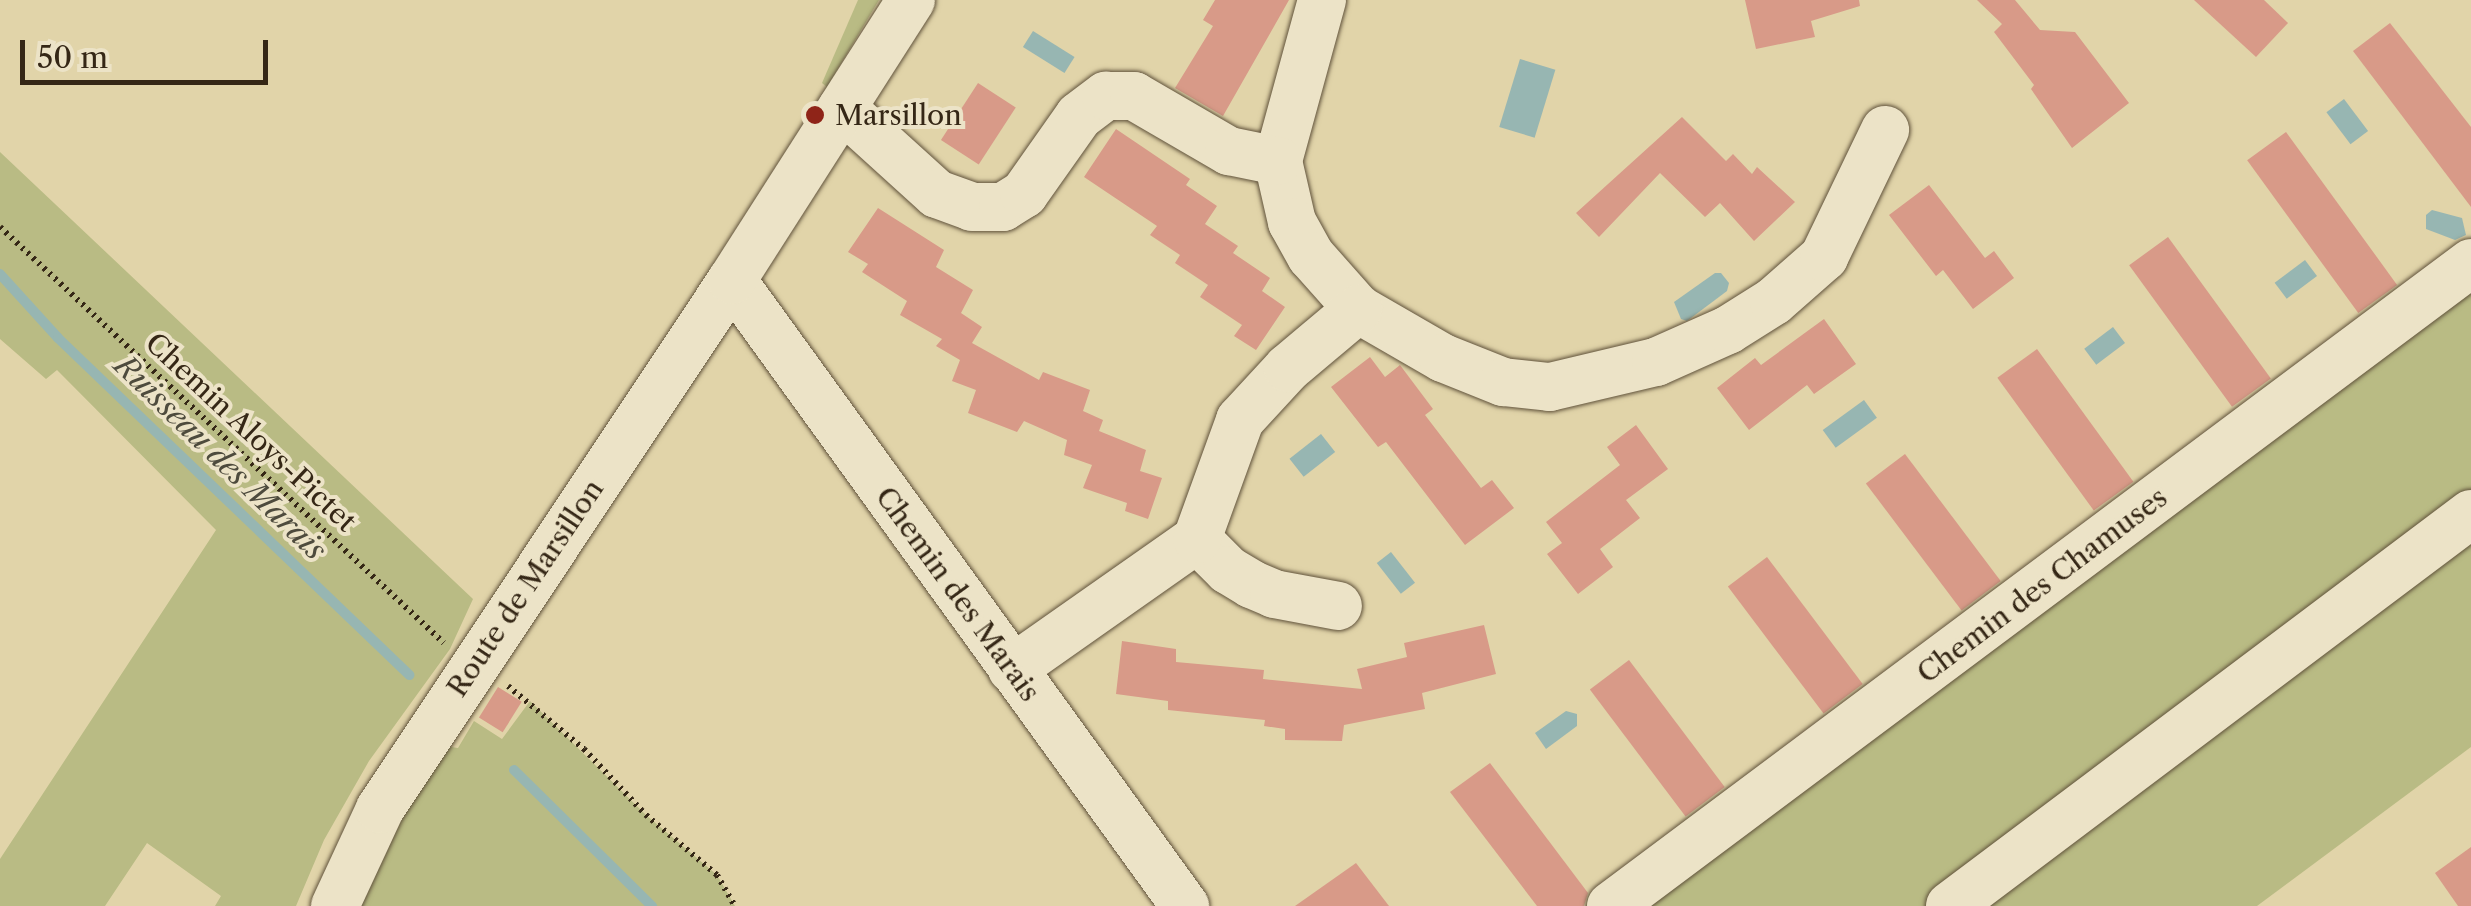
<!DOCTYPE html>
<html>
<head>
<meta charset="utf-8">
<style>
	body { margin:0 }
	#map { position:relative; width:2471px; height:906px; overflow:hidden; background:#e1d4a9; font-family:"Libre Caslon Text",serif }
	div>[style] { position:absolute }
	.green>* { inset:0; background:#b9bb84 }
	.water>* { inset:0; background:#97b6b2; transform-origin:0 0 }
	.stream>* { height:10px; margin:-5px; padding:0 5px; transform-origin:5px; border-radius:5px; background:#97b6b2 }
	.building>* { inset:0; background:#d89a88; transform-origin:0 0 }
	.path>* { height:6px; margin-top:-3px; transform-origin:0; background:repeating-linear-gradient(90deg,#352716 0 2.5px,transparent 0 7.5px) }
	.roads { filter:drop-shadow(0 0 2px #60523b) drop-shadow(0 0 2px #60523b) }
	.minor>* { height:48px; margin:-24px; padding:0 24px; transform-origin:24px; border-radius:24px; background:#ece3c7 }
	.dots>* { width:28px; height:28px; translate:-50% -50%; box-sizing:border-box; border:5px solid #ece3c7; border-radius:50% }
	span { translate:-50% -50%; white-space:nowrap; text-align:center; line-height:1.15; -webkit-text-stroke:8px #ece3c7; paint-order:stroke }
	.poi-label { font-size:28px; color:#352716 }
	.left { translate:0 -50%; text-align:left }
	.street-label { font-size:28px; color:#352716 }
	.water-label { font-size:30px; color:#4e4b3d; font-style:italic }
	.scale { position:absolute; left:20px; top:40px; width:248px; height:45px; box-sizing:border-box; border:5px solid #352716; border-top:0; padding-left:12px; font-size:30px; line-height:35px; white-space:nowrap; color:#352716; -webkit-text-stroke:8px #ece3c7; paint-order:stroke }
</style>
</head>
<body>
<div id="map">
	<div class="green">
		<div style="clip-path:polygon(858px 0,879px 0,827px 87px,822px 83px)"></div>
		<div style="clip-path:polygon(0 152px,473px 599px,450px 649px,369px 761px,324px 840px,296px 906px,215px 906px,221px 896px,147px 843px,105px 906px,0 906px,0 859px,216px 530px,57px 370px,46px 379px,0 339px)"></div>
		<div style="clip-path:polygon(2471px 278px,2471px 747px,2257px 906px,1612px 906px)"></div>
		<div style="clip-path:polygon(530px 701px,646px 815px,717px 875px,735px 906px,359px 906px,397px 825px,444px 746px,458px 748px,474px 721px,502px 739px)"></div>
	</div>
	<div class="water">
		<div style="left:1033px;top:31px;width:49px;height:19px;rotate:32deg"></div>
		<div style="left:1520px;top:59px;width:37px;height:71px;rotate:17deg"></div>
		<div style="left:2344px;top:99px;width:40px;height:22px;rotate:53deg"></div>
		<div style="clip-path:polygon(2432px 210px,2462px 218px,2466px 235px,2455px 240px,2426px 229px,2426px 215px)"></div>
		<div style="left:2305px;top:260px;width:20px;height:38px;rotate:53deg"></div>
		<div style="clip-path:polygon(1715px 273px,1721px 273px,1729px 283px,1727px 291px,1687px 321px,1681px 319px,1674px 302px)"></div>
		<div style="left:2113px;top:327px;width:20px;height:36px;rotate:53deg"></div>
		<div style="left:1864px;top:400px;width:22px;height:51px;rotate:54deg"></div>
		<div style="left:1321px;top:434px;width:23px;height:40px;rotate:52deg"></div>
		<div style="left:1391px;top:552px;width:39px;height:18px;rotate:52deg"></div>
		<div style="clip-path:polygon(1566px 711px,1577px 714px,1577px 726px,1546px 749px,1535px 733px)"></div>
	</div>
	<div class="stream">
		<div style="left:0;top:274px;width:86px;rotate:47.8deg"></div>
		<div style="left:58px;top:338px;width:487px;rotate:43.8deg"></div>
		<div style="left:514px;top:770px;width:194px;rotate:44.6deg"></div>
	</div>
	<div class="building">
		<div style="clip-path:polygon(1215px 0,1289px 0,1223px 116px,1175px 88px,1213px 26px,1203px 20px)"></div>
		<div style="clip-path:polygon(1745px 0,1859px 0,1860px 6px,1811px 21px,1815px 37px,1756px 49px)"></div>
		<div style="clip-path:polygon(1977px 0,2015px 0,2040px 30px,2075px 32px,2129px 103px,2072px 148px,2031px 89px,2034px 85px,1994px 32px,2002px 24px)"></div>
		<div style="clip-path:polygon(2194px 0,2264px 0,2288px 23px,2256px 57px)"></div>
		<div style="clip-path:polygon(2390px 23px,2471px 127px,2471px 207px,2353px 51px)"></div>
		<div style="left:978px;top:83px;width:45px;height:68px;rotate:33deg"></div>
		<div style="clip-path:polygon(1682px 117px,1726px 161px,1733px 154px,1752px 174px,1757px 167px,1795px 202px,1754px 241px,1720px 203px,1705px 217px,1660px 173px,1599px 237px,1576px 213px)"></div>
		<div style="clip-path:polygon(1116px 129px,1190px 179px,1186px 185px,1217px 206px,1205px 224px,1238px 246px,1233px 253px,1270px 278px,1262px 291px,1285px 307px,1256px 350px,1234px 336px,1242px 325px,1200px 297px,1208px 285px,1175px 263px,1180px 255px,1150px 235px,1157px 226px,1084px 177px)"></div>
		<div style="left:2286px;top:132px;width:189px;height:48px;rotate:54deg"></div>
		<div style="clip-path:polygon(1929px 185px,1985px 258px,1994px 251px,2014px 278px,1973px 309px,1943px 270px,1936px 276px,1889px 215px)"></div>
		<div style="clip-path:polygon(878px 208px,944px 250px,936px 267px,973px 290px,961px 313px,982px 327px,972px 343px,1039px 380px,1043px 372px,1090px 390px,1083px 411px,1103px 420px,1099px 431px,1146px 450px,1140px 471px,1162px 478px,1148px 519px,1125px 511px,1127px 503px,1083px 488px,1092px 465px,1064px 455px,1067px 440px,1024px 421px,1017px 432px,968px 413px,976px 390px,952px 381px,960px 360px,936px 346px,942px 339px,900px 315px,907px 301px,862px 272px,868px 264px,848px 252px)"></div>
		<div style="left:2168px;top:237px;width:175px;height:48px;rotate:54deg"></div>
		<div style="clip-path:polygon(1824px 319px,1856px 364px,1814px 394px,1807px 385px,1749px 430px,1717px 388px,1755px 358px,1761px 365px)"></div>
		<div style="left:2037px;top:349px;width:164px;height:49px;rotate:54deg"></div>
		<div style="clip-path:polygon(1370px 357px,1385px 377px,1400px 365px,1433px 409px,1425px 415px,1481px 488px,1492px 480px,1514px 508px,1465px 545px,1386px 442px,1378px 447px,1331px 387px)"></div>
		<div style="clip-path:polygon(1636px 425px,1668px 469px,1626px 500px,1640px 518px,1600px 549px,1613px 567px,1578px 594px,1547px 554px,1562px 543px,1546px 522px,1620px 465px,1607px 447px)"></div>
		<div style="left:1905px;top:454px;width:159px;height:49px;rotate:53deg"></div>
		<div style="left:1767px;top:557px;width:159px;height:49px;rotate:53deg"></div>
		<div style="clip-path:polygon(1484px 625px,1496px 674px,1422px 693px,1425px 709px,1344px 725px,1342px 741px,1285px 740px,1285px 729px,1264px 726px,1265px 720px,1168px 710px,1168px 701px,1116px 694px,1122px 641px,1176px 649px,1176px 662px,1264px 670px,1263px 679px,1362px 689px,1357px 669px,1407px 657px,1404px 643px)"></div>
		<div style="left:1629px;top:660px;width:159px;height:49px;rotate:53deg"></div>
		<div style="left:498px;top:687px;width:28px;height:36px;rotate:32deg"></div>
		<div style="clip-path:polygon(1490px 763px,1588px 893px,1584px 906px,1537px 906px,1450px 792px)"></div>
		<div style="clip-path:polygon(2471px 847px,2471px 906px,2458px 906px,2435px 873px)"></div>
		<div style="clip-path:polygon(1356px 863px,1389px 906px,1295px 906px)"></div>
	</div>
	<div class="path">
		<div style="left:0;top:227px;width:608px;rotate:43.14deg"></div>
		<div style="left:508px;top:686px;width:99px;rotate:39.7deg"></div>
		<div style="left:584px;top:749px;width:91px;rotate:46.8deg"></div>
		<div style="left:646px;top:815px;width:93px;rotate:40.2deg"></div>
		<div style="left:717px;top:875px;width:36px;rotate:60deg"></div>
	</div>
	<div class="roads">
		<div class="minor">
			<div style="left:1322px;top:0;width:167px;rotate:105.3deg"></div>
			<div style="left:1278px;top:161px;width:63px;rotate:77.1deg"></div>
			<div style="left:1292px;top:222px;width:39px;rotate:61deg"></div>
			<div style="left:1311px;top:256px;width:71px;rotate:48.4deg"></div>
			<div style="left:1358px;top:309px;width:98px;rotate:30deg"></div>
			<div style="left:1443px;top:358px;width:65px;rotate:21.8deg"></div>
			<div style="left:1503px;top:382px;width:47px;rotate:6.1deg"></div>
			<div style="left:1550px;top:387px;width:109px;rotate:-13.3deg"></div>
			<div style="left:1656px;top:362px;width:79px;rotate:-24deg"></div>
			<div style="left:1728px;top:330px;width:54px;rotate:-32.2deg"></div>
			<div style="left:1774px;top:301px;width:67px;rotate:-41.3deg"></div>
			<div style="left:1824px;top:257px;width:141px;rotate:-64.3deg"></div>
			<div style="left:842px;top:108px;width:128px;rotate:42.2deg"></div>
			<div style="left:937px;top:194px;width:37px;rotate:20deg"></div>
			<div style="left:972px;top:207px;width:31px"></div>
			<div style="left:1003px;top:207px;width:25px;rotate:-32deg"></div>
			<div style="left:1024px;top:194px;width:95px;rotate:-54.8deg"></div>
			<div style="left:1079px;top:116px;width:34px;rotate:-37deg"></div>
			<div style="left:1106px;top:96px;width:28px"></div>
			<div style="left:1134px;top:96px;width:110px;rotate:30.1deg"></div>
			<div style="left:1229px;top:151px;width:50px;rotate:11.5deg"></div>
			<div style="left:732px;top:280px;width:773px;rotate:54.11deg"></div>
			<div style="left:1197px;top:539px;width:44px;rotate:45deg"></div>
			<div style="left:1228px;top:570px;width:27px;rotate:31deg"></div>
			<div style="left:1251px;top:584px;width:25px;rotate:23deg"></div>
			<div style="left:1274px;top:594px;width:65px;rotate:10.6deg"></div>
			<div style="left:1012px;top:669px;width:226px;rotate:-35.1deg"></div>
			<div style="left:1197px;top:539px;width:127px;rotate:-70.1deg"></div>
			<div style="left:1240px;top:420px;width:71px;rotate:-47.3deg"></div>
			<div style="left:1288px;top:368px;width:92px;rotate:-40.1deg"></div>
			<div style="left:335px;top:906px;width:107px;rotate:-65.1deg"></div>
			<div style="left:380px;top:809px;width:635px;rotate:-56.36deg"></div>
			<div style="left:732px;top:280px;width:332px;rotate:-57.4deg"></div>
			<div style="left:1611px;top:906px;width:1074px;rotate:-36.78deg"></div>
			<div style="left:1950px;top:906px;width:652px;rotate:-36.96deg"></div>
		</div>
	</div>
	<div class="dots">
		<div style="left:815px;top:115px;background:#8f2418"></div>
	</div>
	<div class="poi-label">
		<span class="left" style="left:835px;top:115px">Marsillon</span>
	</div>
	<div class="street-label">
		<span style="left:251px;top:432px;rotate:43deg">Chemin Aloys-Pictet</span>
		<span style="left:2042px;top:585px;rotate:-37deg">Chemin des Chamuses</span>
		<span style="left:525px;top:588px;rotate:-56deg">Route de Marsillon</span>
		<span style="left:958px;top:594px;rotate:54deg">Chemin des Marais</span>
	</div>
	<div class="water-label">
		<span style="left:220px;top:458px;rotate:44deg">Ruisseau des Marais</span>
	</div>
	<div class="scale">50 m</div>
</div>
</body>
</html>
